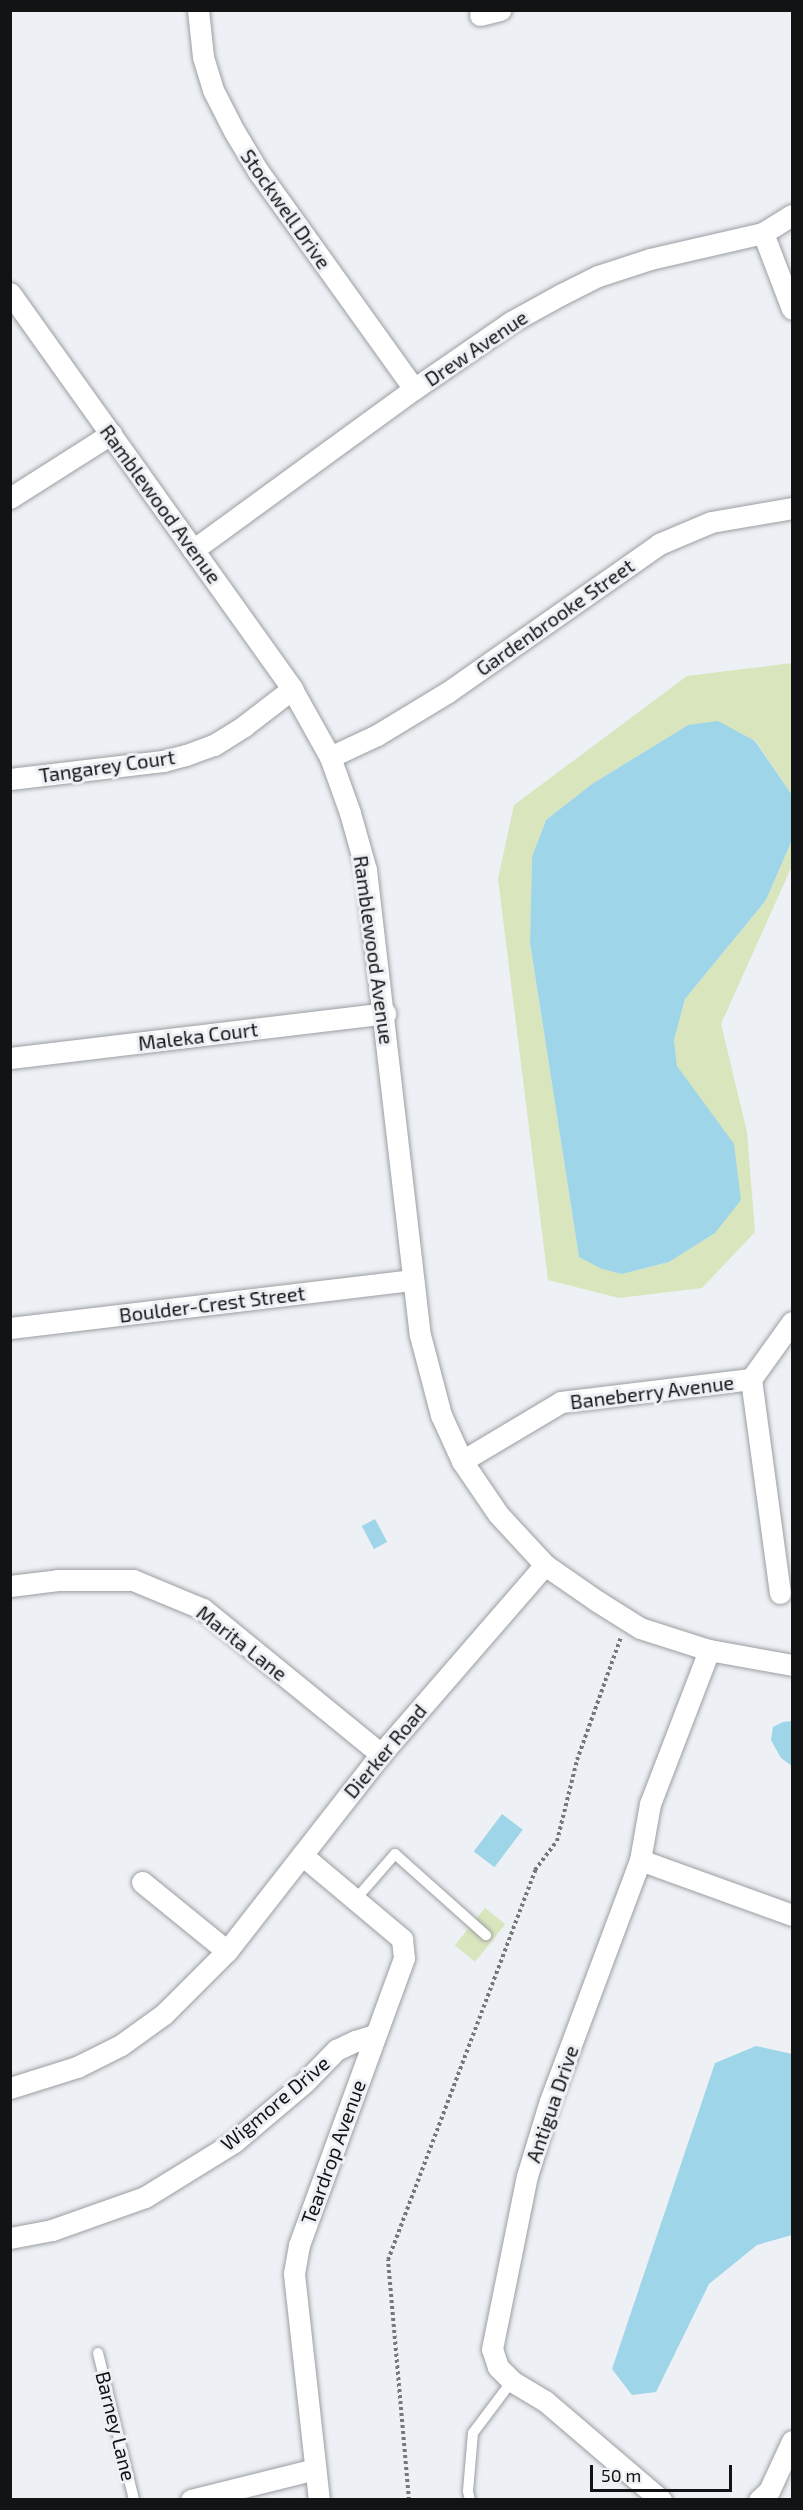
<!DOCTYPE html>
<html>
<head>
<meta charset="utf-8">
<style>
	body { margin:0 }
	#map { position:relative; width:803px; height:2510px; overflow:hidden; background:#edf0f4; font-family:"Exo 2",sans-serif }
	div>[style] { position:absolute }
	.green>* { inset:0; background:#d9e5bd; transform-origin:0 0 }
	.water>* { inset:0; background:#9ed5e9; transform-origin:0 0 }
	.path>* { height:4px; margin-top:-2px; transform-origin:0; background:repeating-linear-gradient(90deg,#757779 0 3px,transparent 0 6px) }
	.roads { filter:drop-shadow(0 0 2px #9b9ea2) drop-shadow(0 0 2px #9b9ea2) }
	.lane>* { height:10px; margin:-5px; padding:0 5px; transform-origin:5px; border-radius:5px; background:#fff }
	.street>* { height:21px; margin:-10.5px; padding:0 10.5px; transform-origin:10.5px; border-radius:10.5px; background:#fff }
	span { translate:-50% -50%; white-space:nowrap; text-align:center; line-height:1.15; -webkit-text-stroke:6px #edf0f4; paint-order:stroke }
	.street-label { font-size:20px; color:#121315 }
	.frame { position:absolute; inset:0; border:12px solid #121315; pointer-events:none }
	.scale { position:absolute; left:590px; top:2465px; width:142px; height:27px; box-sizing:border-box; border:3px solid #121315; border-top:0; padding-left:8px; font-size:18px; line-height:21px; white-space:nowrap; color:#121315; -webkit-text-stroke:4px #edf0f4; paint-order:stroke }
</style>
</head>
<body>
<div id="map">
	<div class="green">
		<div style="clip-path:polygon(792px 663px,792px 795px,755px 740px,688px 725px,592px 784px,546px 820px,532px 858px,530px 944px,579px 1257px,622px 1274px,669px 1262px,715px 1233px,698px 1097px,677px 1066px,674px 1040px,685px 999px,766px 900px,792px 840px,792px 811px,792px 866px,721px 1024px,747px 1132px,755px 1232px,702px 1288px,619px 1298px,548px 1280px,498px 879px,514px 805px,687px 676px)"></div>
		<div style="left:485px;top:1908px;width:26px;height:48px;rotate:39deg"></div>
	</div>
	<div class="water">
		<div style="clip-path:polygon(718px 721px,755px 741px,792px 795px,792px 840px,766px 900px,685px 999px,674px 1040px,677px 1066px,734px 1144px,741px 1200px,715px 1233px,669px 1262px,622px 1274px,602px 1269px,579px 1257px,530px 943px,532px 857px,546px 820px,592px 784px,688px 725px)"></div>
		<div style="left:375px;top:1519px;width:26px;height:15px;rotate:62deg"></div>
		<div style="clip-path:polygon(792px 1721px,792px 1766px,781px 1758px,771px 1740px,773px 1727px,783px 1722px)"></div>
		<div style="left:502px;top:1814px;width:26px;height:47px;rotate:37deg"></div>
		<div style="clip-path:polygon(756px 2046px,792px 2054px,792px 2235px,757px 2245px,709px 2284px,656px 2392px,632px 2395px,612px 2369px,715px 2063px)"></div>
	</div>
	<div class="path">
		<div style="left:409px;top:2500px;width:241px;rotate:-95deg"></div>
		<div style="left:388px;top:2260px;width:417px;rotate:-69.3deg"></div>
		<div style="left:535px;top:1870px;width:36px;rotate:-53deg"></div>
		<div style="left:557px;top:1841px;width:83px;rotate:-76.1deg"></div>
		<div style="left:577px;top:1760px;width:131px;rotate:-70.3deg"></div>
	</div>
	<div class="roads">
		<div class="lane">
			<div style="left:355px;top:1900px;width:61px;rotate:-49deg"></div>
			<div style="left:395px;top:1854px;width:122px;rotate:41.7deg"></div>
			<div style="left:98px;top:2353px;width:151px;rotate:76.2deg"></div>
			<div style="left:470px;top:2500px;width:9px;rotate:-103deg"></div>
			<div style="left:468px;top:2491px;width:58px;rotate:-85.1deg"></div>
			<div style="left:473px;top:2433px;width:65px;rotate:-53.1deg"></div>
		</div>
		<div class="street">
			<div style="left:198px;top:10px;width:47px;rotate:83.9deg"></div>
			<div style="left:203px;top:57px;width:34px;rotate:73deg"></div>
			<div style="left:213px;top:90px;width:46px;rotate:62.9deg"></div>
			<div style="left:234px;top:131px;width:47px;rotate:59deg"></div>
			<div style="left:258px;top:171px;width:268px;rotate:54.4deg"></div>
			<div style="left:480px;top:15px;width:21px;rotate:-14deg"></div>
			<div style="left:763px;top:233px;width:81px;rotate:69.1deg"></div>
			<div style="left:10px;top:293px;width:486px;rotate:54.5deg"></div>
			<div style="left:292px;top:689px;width:78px;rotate:60.8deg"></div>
			<div style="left:330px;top:757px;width:59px;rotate:70.3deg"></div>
			<div style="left:350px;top:813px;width:59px;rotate:74.3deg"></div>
			<div style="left:366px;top:870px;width:468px;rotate:83.4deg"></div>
			<div style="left:420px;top:1335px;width:83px;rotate:75.3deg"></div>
			<div style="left:441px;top:1415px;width:51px;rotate:65.5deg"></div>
			<div style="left:462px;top:1461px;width:64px;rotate:55.8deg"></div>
			<div style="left:498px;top:1514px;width:69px;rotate:47.3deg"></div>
			<div style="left:545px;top:1565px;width:63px;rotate:34.7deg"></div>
			<div style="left:597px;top:1601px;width:51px;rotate:32.1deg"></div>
			<div style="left:640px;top:1628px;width:72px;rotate:17.7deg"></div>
			<div style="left:709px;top:1650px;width:84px;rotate:10.2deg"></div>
			<div style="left:10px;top:498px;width:120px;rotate:-32.4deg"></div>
			<div style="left:193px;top:550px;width:273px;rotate:-36.1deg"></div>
			<div style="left:414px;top:389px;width:118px;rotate:-34.6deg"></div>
			<div style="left:511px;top:322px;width:56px;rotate:-28.9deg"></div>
			<div style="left:560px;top:295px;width:42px;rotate:-26.6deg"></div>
			<div style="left:598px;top:276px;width:55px;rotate:-18.1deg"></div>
			<div style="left:650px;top:259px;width:116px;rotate:-13deg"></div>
			<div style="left:763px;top:233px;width:34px;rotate:-32deg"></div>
			<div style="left:330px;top:757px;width:52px;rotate:-25.1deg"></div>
			<div style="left:377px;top:735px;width:83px;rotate:-31.2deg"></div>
			<div style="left:448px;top:692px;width:258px;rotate:-35deg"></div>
			<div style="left:659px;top:544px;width:56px;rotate:-22.9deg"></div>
			<div style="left:711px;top:522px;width:82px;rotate:-9.8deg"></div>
			<div style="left:10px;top:779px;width:154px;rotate:-6.7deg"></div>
			<div style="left:163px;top:761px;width:24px;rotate:-15deg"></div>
			<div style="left:186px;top:755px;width:30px;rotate:-20deg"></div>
			<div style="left:214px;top:745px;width:36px;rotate:-32deg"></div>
			<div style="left:244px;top:726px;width:61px;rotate:-37.6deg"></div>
			<div style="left:10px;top:1058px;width:378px;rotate:-6.8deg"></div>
			<div style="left:10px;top:1328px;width:406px;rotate:-6.8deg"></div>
			<div style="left:751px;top:1379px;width:216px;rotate:82.3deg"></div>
			<div style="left:462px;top:1461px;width:115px;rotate:-30.8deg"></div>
			<div style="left:561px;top:1402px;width:191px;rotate:-6.9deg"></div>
			<div style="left:751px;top:1379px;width:70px;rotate:-54.3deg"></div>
			<div style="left:10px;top:1586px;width:48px;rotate:-7.1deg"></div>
			<div style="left:58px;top:1580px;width:75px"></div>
			<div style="left:133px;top:1580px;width:76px;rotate:22.5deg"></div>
			<div style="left:203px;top:1609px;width:230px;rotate:39.2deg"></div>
			<div style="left:302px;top:1855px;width:131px;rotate:40deg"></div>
			<div style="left:402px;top:1939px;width:19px;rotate:84deg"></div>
			<div style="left:404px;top:1958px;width:306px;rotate:110.1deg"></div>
			<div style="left:299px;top:2245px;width:29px;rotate:100deg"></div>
			<div style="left:294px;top:2274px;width:227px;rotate:83.7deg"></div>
			<div style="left:640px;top:1860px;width:162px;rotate:19.9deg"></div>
			<div style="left:142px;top:1882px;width:109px;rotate:39.1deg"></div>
			<div style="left:10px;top:2088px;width:70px;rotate:-17.4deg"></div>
			<div style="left:77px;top:2067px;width:49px;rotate:-26.6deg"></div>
			<div style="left:121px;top:2045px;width:53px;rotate:-35.8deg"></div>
			<div style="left:164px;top:2014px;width:89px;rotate:-45deg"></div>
			<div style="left:227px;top:1951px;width:250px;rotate:-52deg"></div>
			<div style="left:381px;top:1754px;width:250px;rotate:-49.1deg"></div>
			<div style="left:10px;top:2238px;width:43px;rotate:-10.8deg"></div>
			<div style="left:52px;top:2230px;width:99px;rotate:-19.5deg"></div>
			<div style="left:145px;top:2197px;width:105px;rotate:-31.7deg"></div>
			<div style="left:234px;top:2142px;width:93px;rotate:-40.2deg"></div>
			<div style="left:305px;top:2082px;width:45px;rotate:-45.9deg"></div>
			<div style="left:336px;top:2050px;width:21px;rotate:-25deg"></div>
			<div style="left:355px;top:2041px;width:21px;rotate:-17deg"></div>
			<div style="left:191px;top:2500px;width:128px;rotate:-14deg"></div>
			<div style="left:661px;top:2500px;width:153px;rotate:-139.5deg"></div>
			<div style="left:545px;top:2401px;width:39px;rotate:-149deg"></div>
			<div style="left:512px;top:2381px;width:20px;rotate:-135deg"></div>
			<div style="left:498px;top:2367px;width:19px;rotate:-108deg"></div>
			<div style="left:492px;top:2349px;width:177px;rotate:-78.6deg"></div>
			<div style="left:527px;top:2176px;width:78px;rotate:-73deg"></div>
			<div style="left:550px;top:2101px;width:257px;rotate:-69.5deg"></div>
			<div style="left:640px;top:1860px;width:57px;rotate:-79.9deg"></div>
			<div style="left:650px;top:1804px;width:165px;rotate:-69deg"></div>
			<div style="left:759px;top:2500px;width:13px;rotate:-42deg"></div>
			<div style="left:769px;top:2491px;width:55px;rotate:-65.3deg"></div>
		</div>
	</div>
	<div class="street-label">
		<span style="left:286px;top:209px;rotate:55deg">Stockwell Drive</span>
		<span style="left:476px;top:348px;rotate:-34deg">Drew Avenue</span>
		<span style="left:161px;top:504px;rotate:54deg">Ramblewood Avenue</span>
		<span style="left:555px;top:617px;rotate:-35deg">Gardenbrooke Street</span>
		<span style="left:107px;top:766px;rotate:-8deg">Tangarey Court</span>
		<span style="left:374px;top:950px;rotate:82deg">Ramblewood Avenue</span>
		<span style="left:198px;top:1036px;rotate:-7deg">Maleka Court</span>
		<span style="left:212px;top:1304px;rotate:-7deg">Boulder-Crest Street</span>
		<span style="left:652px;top:1392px;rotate:-7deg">Baneberry Avenue</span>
		<span style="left:242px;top:1643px;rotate:38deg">Marita Lane</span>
		<span style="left:385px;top:1751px;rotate:-50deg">Dierker Road</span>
		<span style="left:275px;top:2103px;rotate:-40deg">Wigmore Drive</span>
		<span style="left:552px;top:2104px;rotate:-71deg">Antigua Drive</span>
		<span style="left:333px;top:2152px;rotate:-70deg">Teardrop Avenue</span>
		<span style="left:116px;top:2426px;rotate:76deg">Barney Lane</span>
	</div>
	<div class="frame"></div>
	<div class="scale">50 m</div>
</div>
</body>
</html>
